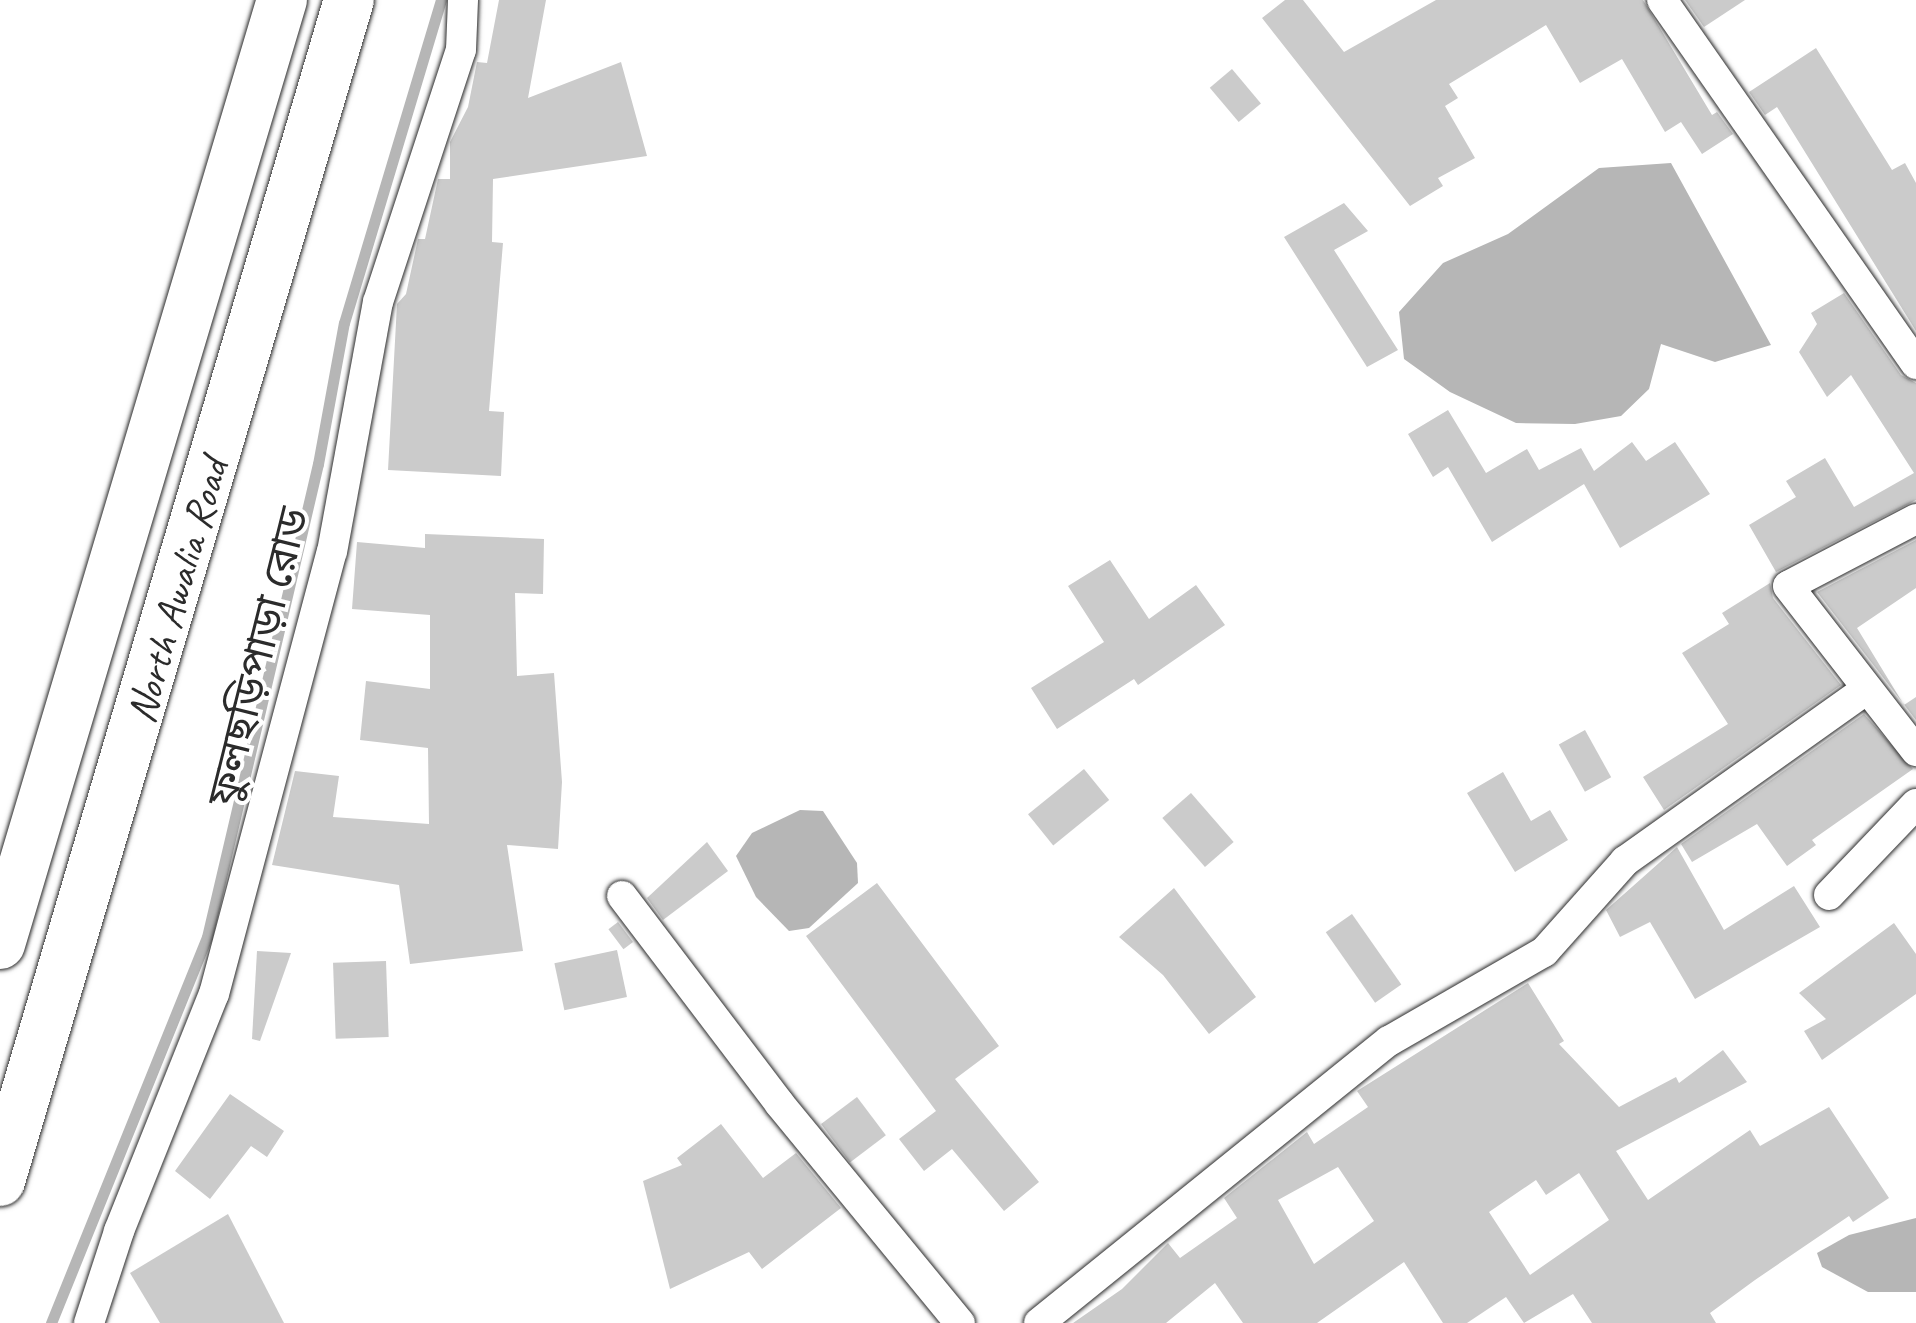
<!DOCTYPE html>
<html>
<head>
<meta charset="utf-8">
<style>
	body { margin:0 }
	#map { position:relative; width:1916px; height:1323px; overflow:hidden; background:#fff; font-family:Caveat,"Noto Sans Bengali",sans-serif }
	div>[style] { position:absolute }
	.water>* { inset:0; background:#b6b6b6 }
	.stream>* { height:11px; margin:-5.5px; padding:0 5.5px; transform-origin:5.5px; border-radius:5.5px; background:#b6b6b6 }
	.building>* { inset:0; background:#cbcbcb; transform-origin:0 0 }
	.roads { filter:drop-shadow(0 0 2px #2b2b2b) drop-shadow(0 0 2px #2b2b2b) }
	.street>* { height:30px; margin:-15px; padding:0 15px; transform-origin:15px; border-radius:15px; background:#fff }
	.primary>* { height:50px; margin:-25px; padding:0 25px; transform-origin:25px; border-radius:25px; background:#fff }
	span { translate:-50% -50%; white-space:nowrap; text-align:center; line-height:1.15; -webkit-text-stroke:8px #fff; paint-order:stroke }
	.street-label { font-size:42px; color:#2b2b2b }
</style>
</head>
<body>
<div id="map">
	<div class="water">
		<div style="clip-path:polygon(1671px 163px,1771px 345px,1715px 362px,1661px 344px,1649px 389px,1621px 416px,1575px 424px,1516px 423px,1450px 392px,1404px 359px,1399px 312px,1443px 263px,1508px 234px,1599px 168px)"></div>
		<div style="clip-path:polygon(800px 810px,823px 811px,857px 863px,858px 883px,809px 928px,789px 931px,756px 897px,736px 856px,752px 833px)"></div>
		<div style="clip-path:polygon(1916px 1218px,1916px 1292px,1868px 1292px,1822px 1267px,1817px 1253px,1849px 1235px)"></div>
	</div>
	<div class="stream">
		<div style="left:51px;top:1323px;width:416px;rotate:-68deg"></div>
		<div style="left:207px;top:937px;width:486px;rotate:-76.8deg"></div>
		<div style="left:318px;top:464px;width:143px;rotate:-79.6deg"></div>
		<div style="left:344px;top:323px;width:337px;rotate:-73.3deg"></div>
	</div>
	<div class="building">
		<div style="clip-path:polygon(499px 0,546px 0,528px 98px,621px 62px,647px 156px,493px 179px,492px 242px,503px 243px,489px 411px,504px 412px,501px 476px,388px 470px,397px 304px,406px 294px,418px 239px,425px 239px,438px 179px,450px 179px,450px 142px,468px 107px,477px 62px,487px 63px)"></div>
		<div style="clip-path:polygon(1285px 0,1303px 0,1344px 52px,1436px 0,1643px 0,1712px 115px,1717px 112px,1733px 134px,1702px 154px,1681px 122px,1665px 132px,1622px 59px,1580px 83px,1546px 25px,1449px 84px,1458px 98px,1445px 106px,1475px 158px,1438px 178px,1443px 186px,1410px 206px,1262px 18px)"></div>
		<div style="clip-path:polygon(1685px 0,1745px 0,1704px 27px)"></div>
		<div style="clip-path:polygon(1816px 48px,1892px 170px,1905px 163px,1916px 183px,1916px 331px,1777px 107px,1765px 115px,1749px 92px)"></div>
		<div style="left:1232px;top:69px;width:45px;height:29px;rotate:50deg"></div>
		<div style="clip-path:polygon(1344px 203px,1368px 231px,1334px 250px,1398px 350px,1367px 367px,1284px 237px)"></div>
		<div style="clip-path:polygon(1844px 293px,1901px 375px,1916px 383px,1916px 500px,1776px 572px,1749px 525px,1796px 497px,1786px 481px,1825px 458px,1854px 507px,1914px 473px,1851px 375px,1827px 397px,1799px 352px,1817px 324px,1811px 313px)"></div>
		<div style="clip-path:polygon(1448px 410px,1486px 473px,1527px 449px,1539px 470px,1581px 448px,1594px 471px,1632px 442px,1646px 461px,1675px 442px,1710px 494px,1620px 548px,1584px 484px,1492px 542px,1448px 467px,1433px 477px,1408px 434px)"></div>
		<div style="clip-path:polygon(425px 534px,544px 539px,543px 594px,515px 593px,517px 676px,554px 673px,562px 782px,558px 849px,507px 845px,523px 951px,410px 964px,399px 885px,272px 865px,295px 771px,339px 776px,333px 817px,429px 824px,428px 748px,360px 740px,366px 681px,430px 689px,430px 615px,352px 609px,357px 542px,425px 548px)"></div>
		<div style="clip-path:polygon(1916px 540px,1916px 588px,1857px 628px,1904px 705px,1916px 697px,1916px 720px,1817px 592px)"></div>
		<div style="clip-path:polygon(1110px 560px,1149px 619px,1196px 585px,1225px 625px,1138px 685px,1134px 679px,1057px 729px,1031px 688px,1104px 642px,1068px 586px)"></div>
		<div style="clip-path:polygon(1770px 583px,1773px 598px,1841px 685px,1664px 810px,1643px 777px,1728px 724px,1682px 653px,1729px 624px,1722px 613px)"></div>
		<div style="clip-path:polygon(1864px 714px,1913px 769px,1812px 840px,1816px 845px,1787px 866px,1757px 824px,1692px 862px,1681px 844px)"></div>
		<div style="left:1585px;top:730px;width:54px;height:30px;rotate:61deg"></div>
		<div style="left:1084px;top:769px;width:40px;height:72px;rotate:51deg"></div>
		<div style="clip-path:polygon(1503px 772px,1531px 821px,1550px 810px,1568px 840px,1515px 872px,1467px 793px)"></div>
		<div style="left:1191px;top:793px;width:65px;height:38px;rotate:49deg"></div>
		<div style="clip-path:polygon(707px 842px,728px 871px,663px 920px,647px 898px)"></div>
		<div style="clip-path:polygon(1677px 847px,1724px 930px,1794px 886px,1820px 927px,1695px 999px,1650px 922px,1620px 937px,1606px 910px)"></div>
		<div style="clip-path:polygon(877px 883px,999px 1046px,955px 1079px,1039px 1182px,1004px 1211px,952px 1149px,924px 1171px,899px 1139px,936px 1111px,806px 936px)"></div>
		<div style="clip-path:polygon(1174px 888px,1256px 997px,1209px 1034px,1163px 975px,1119px 937px)"></div>
		<div style="left:1352px;top:914px;width:86px;height:32px;rotate:55deg"></div>
		<div style="left:618px;top:922px;width:25px;height:12px;rotate:53deg"></div>
		<div style="clip-path:polygon(1894px 923px,1916px 954px,1916px 994px,1822px 1060px,1804px 1031px,1826px 1019px,1799px 993px)"></div>
		<div style="left:617px;top:950px;width:48px;height:64px;rotate:78deg"></div>
		<div style="clip-path:polygon(257px 951px,291px 953px,260px 1041px,252px 1039px)"></div>
		<div style="left:386px;top:961px;width:76px;height:53px;rotate:88deg"></div>
		<div style="clip-path:polygon(evenodd,1528px 983px,1564px 1041px,1559px 1044px,1619px 1107px,1676px 1077px,1679px 1083px,1723px 1050px,1747px 1082px,1616px 1151px,1648px 1200px,1750px 1130px,1760px 1146px,1829px 1107px,1889px 1198px,1853px 1222px,1849px 1216px,1755px 1280px,1710px 1313px,1716px 1323px,1592px 1323px,1573px 1294px,1524px 1323px,1506px 1297px,1467px 1323px,1443px 1323px,1404px 1262px,1317px 1323px,1243px 1323px,1215px 1283px,1166px 1323px,1073px 1323px,1122px 1289px,1168px 1243px,1180px 1258px,1237px 1218px,1224px 1198px,1307px 1132px,1314px 1144px,1368px 1107px,1357px 1091px,1528px 983px,1338px 1167px,1374px 1221px,1314px 1264px,1278px 1200px,1338px 1167px,1528px 983px,1579px 1173px,1609px 1220px,1530px 1275px,1489px 1212px,1536px 1180px,1546px 1195px,1579px 1173px)"></div>
		<div style="clip-path:polygon(230px 1094px,284px 1131px,267px 1157px,251px 1146px,210px 1199px,175px 1171px)"></div>
		<div style="left:857px;top:1097px;width:48px;height:45px;rotate:53deg"></div>
		<div style="clip-path:polygon(721px 1124px,763px 1178px,796px 1153px,841px 1208px,762px 1269px,749px 1252px,670px 1289px,643px 1181px,682px 1165px,677px 1158px)"></div>
		<div style="clip-path:polygon(228px 1214px,284px 1323px,160px 1323px,130px 1273px)"></div>
	</div>
	<div class="roads">
		<div class="street">
			<div style="left:1662px;top:0;width:444px;rotate:55.1deg"></div>
			<div style="left:1916px;top:519px;width:144px;rotate:152.4deg"></div>
			<div style="left:1788px;top:586px;width:209px;rotate:52.2deg"></div>
			<div style="left:1829px;top:895px;width:126px;rotate:-46.3deg"></div>
			<div style="left:622px;top:896px;width:260px;rotate:52.8deg"></div>
			<div style="left:779px;top:1103px;width:285px;rotate:50.6deg"></div>
			<div style="left:89px;top:1323px;width:97px;rotate:-71.9deg"></div>
			<div style="left:119px;top:1231px;width:255px;rotate:-68.2deg"></div>
			<div style="left:214px;top:994px;width:457px;rotate:-75.1deg"></div>
			<div style="left:332px;top:552px;width:254px;rotate:-79.6deg"></div>
			<div style="left:378px;top:302px;width:265px;rotate:-71.8deg"></div>
			<div style="left:461px;top:50px;width:50px;rotate:-87.7deg"></div>
			<div style="left:1039px;top:1323px;width:449px;rotate:-38.9deg"></div>
			<div style="left:1389px;top:1041px;width:179px;rotate:-29.9deg"></div>
			<div style="left:1544px;top:952px;width:122px;rotate:-48.3deg"></div>
			<div style="left:1625px;top:861px;width:296px;rotate:-35.4deg"></div>
		</div>
		<div class="primary">
			<div style="left:0;top:944px;width:985px;rotate:-73.37deg"></div>
			<div style="left:0;top:1181px;width:1231px;rotate:-73.54deg"></div>
		</div>
	</div>
	<div class="street-label">
		<span style="left:178px;top:591px;rotate:-74deg">North Awalia Road</span>
		<span style="left:259px;top:657px;rotate:-76deg">ফুলছড়িপাড়া রোড</span>
	</div>
</div>
</body>
</html>
